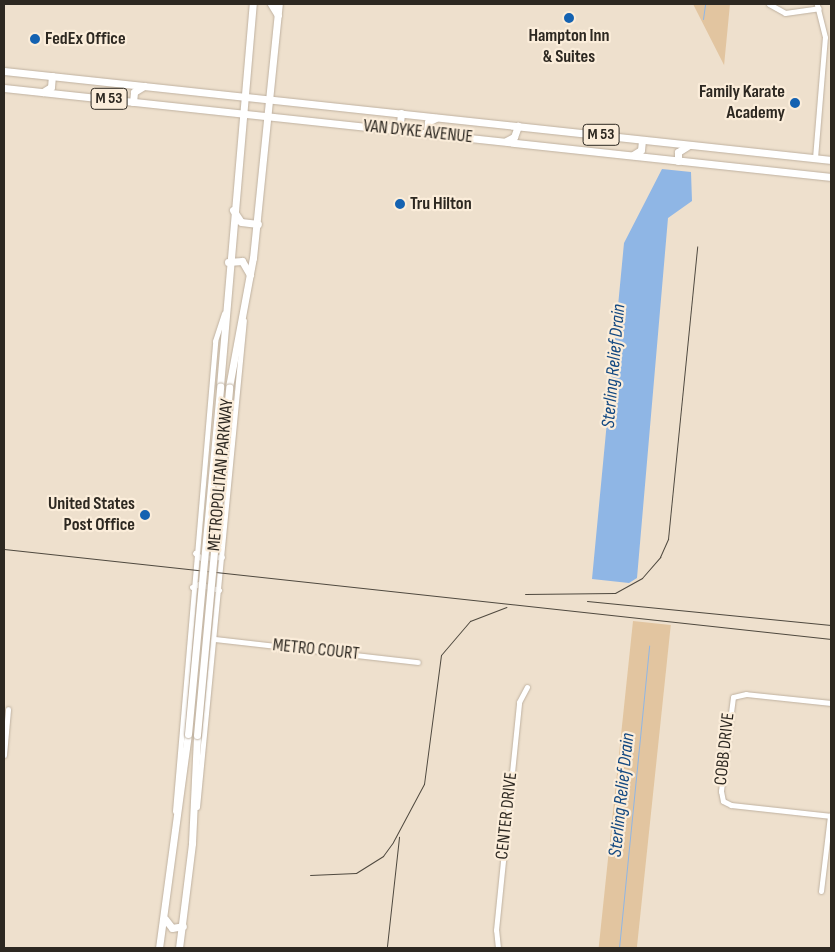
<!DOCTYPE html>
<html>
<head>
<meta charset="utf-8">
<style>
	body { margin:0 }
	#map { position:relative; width:835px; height:952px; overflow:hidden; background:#eee0cd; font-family:"Sofia Sans Condensed",sans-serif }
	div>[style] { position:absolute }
	.green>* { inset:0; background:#e2c5a0; transform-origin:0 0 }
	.water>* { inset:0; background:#8fb6e5 }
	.stream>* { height:1px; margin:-0.5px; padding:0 0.5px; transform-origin:0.5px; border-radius:0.5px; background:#8fb6e5 }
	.roads { filter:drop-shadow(0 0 1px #bfb1a0) drop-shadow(0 0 1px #bfb1a0) }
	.minor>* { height:5px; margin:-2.5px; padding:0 2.5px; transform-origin:2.5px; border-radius:2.5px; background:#fff }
	.major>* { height:7px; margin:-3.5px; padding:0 3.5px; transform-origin:3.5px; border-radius:3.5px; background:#fff }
	.rail>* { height:1px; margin:-0.5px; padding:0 0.5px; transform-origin:0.5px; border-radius:0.5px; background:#4f493f }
	.bridges { filter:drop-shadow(0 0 1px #bfb1a0) drop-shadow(0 0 1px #bfb1a0) }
	.major-bridge>* { height:7px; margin:-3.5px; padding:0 3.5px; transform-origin:3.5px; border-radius:3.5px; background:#fff }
	.dots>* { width:14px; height:14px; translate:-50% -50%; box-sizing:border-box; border:2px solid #fbedda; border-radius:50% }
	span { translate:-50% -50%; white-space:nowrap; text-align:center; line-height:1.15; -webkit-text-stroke:4.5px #fbedda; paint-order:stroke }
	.shield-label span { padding:1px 4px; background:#fbedda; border:1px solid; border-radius:4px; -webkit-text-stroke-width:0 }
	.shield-label { font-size:16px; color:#2d2821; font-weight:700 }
	.poi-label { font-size:18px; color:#2d2821; font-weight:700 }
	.left { translate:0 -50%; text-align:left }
	.right { translate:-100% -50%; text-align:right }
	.street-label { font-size:18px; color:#2d2821 }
	.water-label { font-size:19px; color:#124881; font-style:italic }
	.frame { position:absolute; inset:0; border:5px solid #2d2821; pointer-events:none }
</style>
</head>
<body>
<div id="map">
	<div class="green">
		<div style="clip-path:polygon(693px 4px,730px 4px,724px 66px,724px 65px)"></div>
		<div style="left:633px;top:621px;width:38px;height:329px;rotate:6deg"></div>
	</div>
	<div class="water">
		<div style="clip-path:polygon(662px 169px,691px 172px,692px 201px,668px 218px,637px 578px,629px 583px,592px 579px,624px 243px)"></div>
	</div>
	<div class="stream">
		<div style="left:703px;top:19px;width:15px;rotate:-82deg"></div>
		<div style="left:619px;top:948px;width:304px;rotate:-84.3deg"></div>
	</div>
	<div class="roads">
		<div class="minor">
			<div style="left:769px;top:4px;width:18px;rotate:29deg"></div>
			<div style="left:785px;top:13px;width:34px;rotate:-8deg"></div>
			<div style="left:815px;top:158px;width:121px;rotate:-85.3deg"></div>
			<div style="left:825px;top:37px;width:34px;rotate:-104deg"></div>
			<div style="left:195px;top:553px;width:8px;rotate:40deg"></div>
			<div style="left:201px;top:558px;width:21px;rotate:-3deg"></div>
			<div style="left:192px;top:587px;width:8px;rotate:-23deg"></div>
			<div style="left:199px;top:584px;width:21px;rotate:17deg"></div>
			<div style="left:215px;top:639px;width:204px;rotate:6.5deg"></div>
			<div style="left:831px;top:703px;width:85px;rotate:-174deg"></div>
			<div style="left:746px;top:694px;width:13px;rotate:167deg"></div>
			<div style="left:733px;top:697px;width:95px;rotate:97.3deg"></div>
			<div style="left:721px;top:791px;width:10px;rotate:79deg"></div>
			<div style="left:723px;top:801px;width:9px;rotate:27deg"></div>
			<div style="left:731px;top:805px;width:101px;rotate:6.3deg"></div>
			<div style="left:4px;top:755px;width:46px;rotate:-85deg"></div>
			<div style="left:197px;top:807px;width:489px;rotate:-84.5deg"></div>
			<div style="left:175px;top:811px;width:472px;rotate:-85.1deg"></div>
			<div style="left:215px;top:341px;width:29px;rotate:-72deg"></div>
			<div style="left:821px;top:891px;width:76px;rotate:-83.2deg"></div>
			<div style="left:498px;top:948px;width:18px;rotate:-96deg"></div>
			<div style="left:496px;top:930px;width:229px;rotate:-84.2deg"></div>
			<div style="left:519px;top:702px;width:17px;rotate:-62deg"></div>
		</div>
		<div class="major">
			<div style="left:271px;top:4px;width:13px;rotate:58deg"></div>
			<div style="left:4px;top:71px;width:832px;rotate:6.14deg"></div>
			<div style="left:4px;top:88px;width:832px;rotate:6.14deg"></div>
			<div style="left:43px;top:92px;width:9px;rotate:-32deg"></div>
			<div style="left:51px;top:87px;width:11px;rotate:-85deg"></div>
			<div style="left:133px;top:102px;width:10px;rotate:-84deg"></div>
			<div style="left:134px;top:92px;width:12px;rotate:-31deg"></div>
			<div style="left:388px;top:128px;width:13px;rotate:-23deg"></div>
			<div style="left:400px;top:123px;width:10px;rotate:-84deg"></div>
			<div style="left:427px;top:133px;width:11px;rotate:-85deg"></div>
			<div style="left:428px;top:122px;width:9px;rotate:-27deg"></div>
			<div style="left:506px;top:141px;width:9px;rotate:-27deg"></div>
			<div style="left:514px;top:137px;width:12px;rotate:-70deg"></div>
			<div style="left:633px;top:155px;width:9px;rotate:-32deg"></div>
			<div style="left:641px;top:150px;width:10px;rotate:-84deg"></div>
			<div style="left:678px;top:161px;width:9px;rotate:-90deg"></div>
			<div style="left:678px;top:152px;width:13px;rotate:-32deg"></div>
			<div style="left:233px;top:210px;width:14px;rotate:56deg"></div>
			<div style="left:241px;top:222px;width:17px;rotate:7deg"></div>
			<div style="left:228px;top:262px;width:14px;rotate:-4deg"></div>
			<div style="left:242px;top:261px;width:16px;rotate:60deg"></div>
			<div style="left:220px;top:386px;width:383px;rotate:-85.1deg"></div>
			<div style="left:229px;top:387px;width:131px;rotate:-79.5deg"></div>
			<div style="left:253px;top:258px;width:255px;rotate:-84.2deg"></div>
			<div style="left:165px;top:919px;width:11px;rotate:52deg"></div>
			<div style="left:172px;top:928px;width:11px;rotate:-10deg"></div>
			<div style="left:159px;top:948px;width:216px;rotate:-82.3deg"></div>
			<div style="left:179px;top:948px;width:106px;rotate:-82.9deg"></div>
			<div style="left:192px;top:843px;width:108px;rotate:-87.3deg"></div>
		</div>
	</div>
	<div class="rail">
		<div style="left:4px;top:549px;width:832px;rotate:6.21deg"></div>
		<div style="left:525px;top:594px;width:90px;rotate:-0.6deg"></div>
		<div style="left:615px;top:593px;width:31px;rotate:-29deg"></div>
		<div style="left:642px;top:578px;width:28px;rotate:-49deg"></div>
		<div style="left:660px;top:557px;width:20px;rotate:-66deg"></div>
		<div style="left:668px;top:539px;width:294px;rotate:-84.3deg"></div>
		<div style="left:587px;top:601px;width:245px;rotate:5.6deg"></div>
		<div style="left:310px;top:875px;width:46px;rotate:-2.5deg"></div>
		<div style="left:356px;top:873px;width:32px;rotate:-32deg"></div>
		<div style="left:383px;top:856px;width:17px;rotate:-54deg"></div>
		<div style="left:393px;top:842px;width:66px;rotate:-61.9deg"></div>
		<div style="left:424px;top:784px;width:130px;rotate:-82.5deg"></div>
		<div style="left:441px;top:655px;width:45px;rotate:-49.5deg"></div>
		<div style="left:470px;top:621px;width:39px;rotate:-21deg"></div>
		<div style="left:387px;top:946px;width:110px;rotate:-83.7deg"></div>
	</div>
	<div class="bridges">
		<div class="major-bridge">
			<div style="left:188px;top:734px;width:349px;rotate:-84.7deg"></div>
			<div style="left:197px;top:735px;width:349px;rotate:-84.7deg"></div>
		</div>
	</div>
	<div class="dots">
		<div style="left:569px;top:18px;background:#1462b1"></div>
		<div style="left:35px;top:39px;background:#1462b1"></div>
		<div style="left:795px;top:103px;background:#1462b1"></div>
		<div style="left:400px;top:204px;background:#1462b1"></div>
		<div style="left:145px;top:515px;background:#1462b1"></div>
	</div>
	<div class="shield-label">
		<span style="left:109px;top:99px">M 53</span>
		<span style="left:601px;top:135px">M 53</span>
	</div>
	<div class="poi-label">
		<span style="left:569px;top:47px">Hampton Inn<br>&amp; Suites</span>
		<span class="left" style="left:45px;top:39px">FedEx Office</span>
		<span class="right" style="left:785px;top:103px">Family Karate<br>Academy</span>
		<span class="left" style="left:410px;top:204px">Tru Hilton</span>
		<span class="right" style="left:135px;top:515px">United States<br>Post Office</span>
	</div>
	<div class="street-label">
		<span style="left:418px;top:132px;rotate:6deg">VAN DYKE AVENUE</span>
		<span style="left:221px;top:475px;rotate:-85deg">METROPOLITAN PARKWAY</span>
		<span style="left:316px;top:650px;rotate:6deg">METRO COURT</span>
		<span style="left:725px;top:749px;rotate:-84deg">COBB DRIVE</span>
		<span style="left:507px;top:816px;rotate:-84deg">CENTER DRIVE</span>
	</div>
	<div class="water-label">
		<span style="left:614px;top:366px;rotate:-85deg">Sterling Relief Drain</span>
		<span style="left:622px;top:795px;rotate:-84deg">Sterling Relief Drain</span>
	</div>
	<div class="frame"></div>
</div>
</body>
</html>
